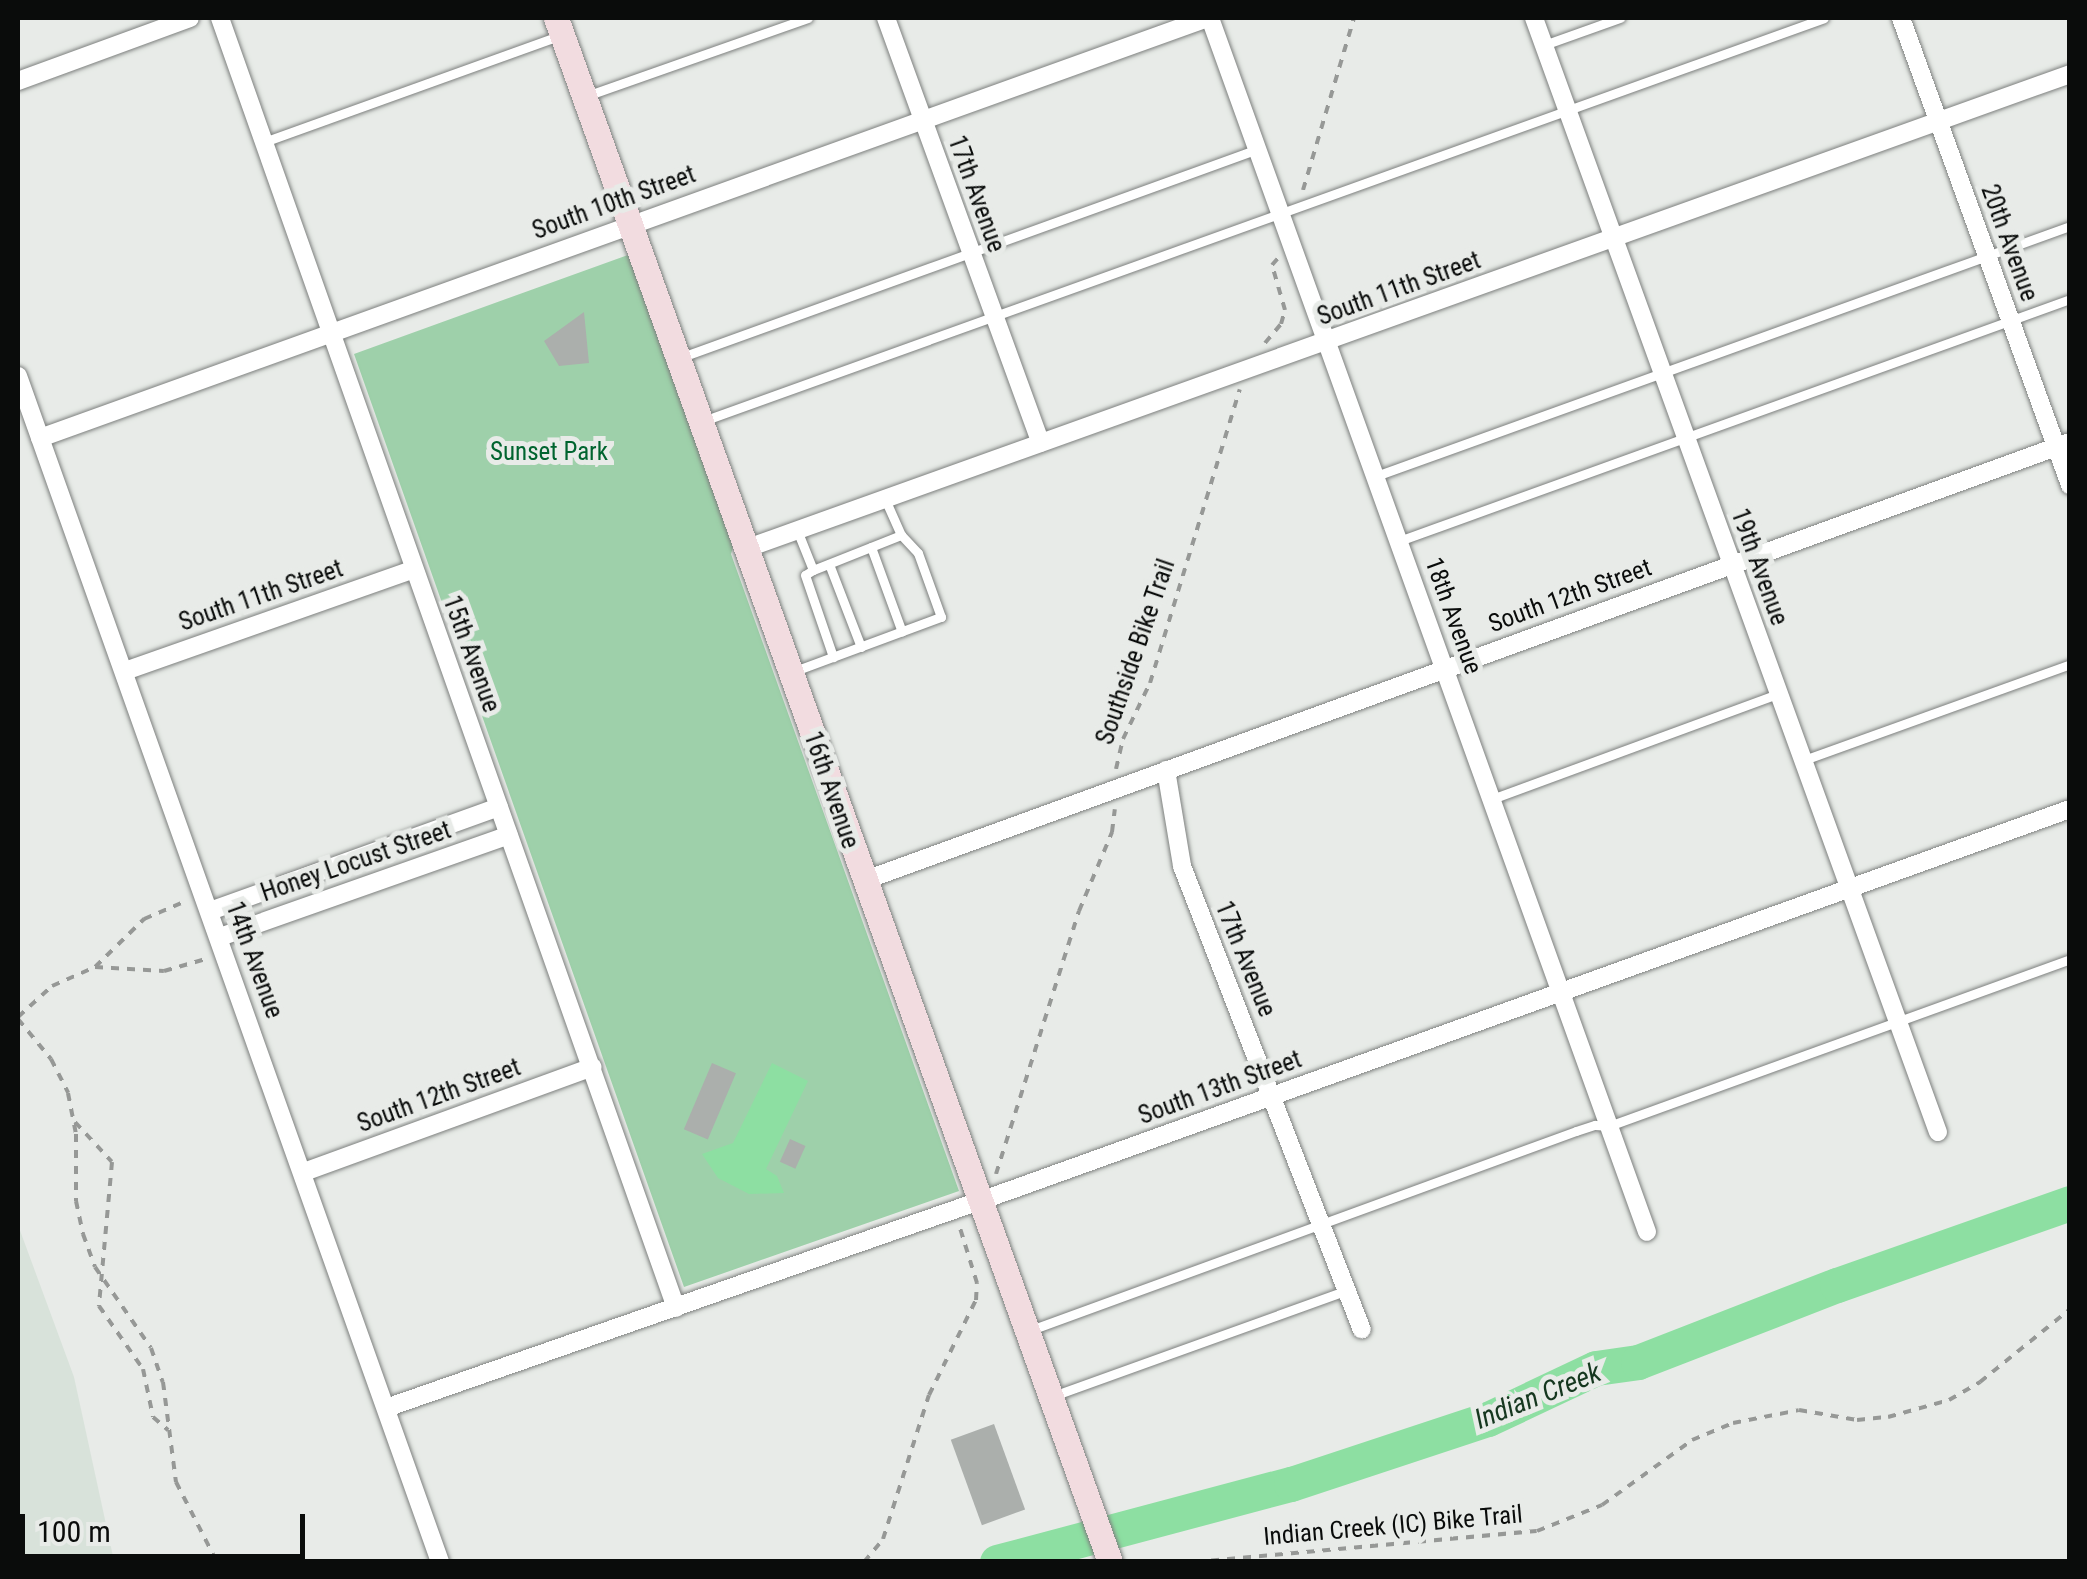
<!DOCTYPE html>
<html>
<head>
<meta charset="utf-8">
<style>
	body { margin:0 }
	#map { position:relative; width:2087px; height:1579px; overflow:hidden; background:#e8ebe8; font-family:"Roboto Condensed",sans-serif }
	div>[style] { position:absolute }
	.built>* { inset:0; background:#d8e2da }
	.green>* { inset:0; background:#9ed0aa }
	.water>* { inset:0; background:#8ddfa2 }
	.river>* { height:35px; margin:-17.5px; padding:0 17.5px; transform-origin:17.5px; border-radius:17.5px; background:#8ddfa2 }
	.building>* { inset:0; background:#abafac; transform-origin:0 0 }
	.path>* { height:4px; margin-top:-2px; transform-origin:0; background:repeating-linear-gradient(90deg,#969896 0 8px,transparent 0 16px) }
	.roads { filter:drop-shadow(0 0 2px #7d807e) drop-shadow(0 0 2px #7d807e) }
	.lane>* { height:9px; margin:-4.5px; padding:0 4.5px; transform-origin:4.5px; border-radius:4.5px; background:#fff }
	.street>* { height:18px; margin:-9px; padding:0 9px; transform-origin:9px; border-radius:9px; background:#fff }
	.secondary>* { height:25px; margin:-12.5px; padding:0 12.5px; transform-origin:12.5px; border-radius:12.5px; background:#f2dce0 }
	span { translate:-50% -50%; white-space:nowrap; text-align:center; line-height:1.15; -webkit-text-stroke:10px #e8ebe8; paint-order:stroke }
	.street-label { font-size:25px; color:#0a0c0b }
	.park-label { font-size:25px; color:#00642f }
	.water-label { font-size:28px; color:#15371f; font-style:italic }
	.frame { position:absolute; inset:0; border:20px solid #0a0c0b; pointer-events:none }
	.scale { position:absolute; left:20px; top:1514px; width:285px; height:45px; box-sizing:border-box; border:5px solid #0a0c0b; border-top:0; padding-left:12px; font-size:30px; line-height:35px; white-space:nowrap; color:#0a0c0b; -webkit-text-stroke:8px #e8ebe8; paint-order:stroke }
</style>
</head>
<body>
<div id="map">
	<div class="built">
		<div style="clip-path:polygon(18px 1225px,74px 1377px,114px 1561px,18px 1561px)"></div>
	</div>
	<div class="green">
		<div style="clip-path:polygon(639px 251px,738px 530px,731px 554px,959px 1191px,684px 1287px,354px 354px)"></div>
	</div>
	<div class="water">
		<div style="clip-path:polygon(772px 1063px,808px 1081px,766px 1169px,777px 1176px,784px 1193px,749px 1194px,718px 1178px,702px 1154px,733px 1143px)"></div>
	</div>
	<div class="river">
		<div style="left:997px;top:1562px;width:304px;rotate:-14.9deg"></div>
		<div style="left:1291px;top:1484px;width:207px;rotate:-18.3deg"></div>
		<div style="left:1488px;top:1419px;width:119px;rotate:-25.3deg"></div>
		<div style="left:1596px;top:1368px;width:42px;rotate:-8.1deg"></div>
		<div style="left:1638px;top:1362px;width:213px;rotate:-21.2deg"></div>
		<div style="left:1837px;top:1285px;width:247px;rotate:-19.4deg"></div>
	</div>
	<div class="building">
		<div style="clip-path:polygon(584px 312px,589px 363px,559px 366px,544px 341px)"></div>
		<div style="left:712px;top:1063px;width:26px;height:72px;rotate:23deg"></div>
		<div style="left:790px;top:1139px;width:17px;height:25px;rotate:24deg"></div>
		<div style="left:994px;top:1424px;width:91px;height:46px;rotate:70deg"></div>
	</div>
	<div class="path">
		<div style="left:1303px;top:190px;width:179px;rotate:-73.5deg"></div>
		<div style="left:1265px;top:343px;width:25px;rotate:-50deg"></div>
		<div style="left:1281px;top:324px;width:15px;rotate:-74deg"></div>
		<div style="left:1285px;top:310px;width:47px;rotate:-106.1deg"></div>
		<div style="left:1272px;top:265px;width:9px;rotate:-49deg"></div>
		<div style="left:1116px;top:769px;width:31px;rotate:-77deg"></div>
		<div style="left:1123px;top:739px;width:62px;rotate:-64.3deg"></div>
		<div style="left:1150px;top:683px;width:307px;rotate:-73deg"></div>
		<div style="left:95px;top:967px;width:69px;rotate:-44.4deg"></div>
		<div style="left:144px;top:919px;width:46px;rotate:-23.2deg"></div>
		<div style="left:18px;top:1017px;width:46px;rotate:-42.4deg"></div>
		<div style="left:52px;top:986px;width:47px;rotate:-23.8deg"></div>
		<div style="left:95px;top:967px;width:69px;rotate:3.3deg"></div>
		<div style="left:164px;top:971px;width:47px;rotate:-16.1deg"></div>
		<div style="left:18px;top:1019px;width:52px;rotate:50.5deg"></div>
		<div style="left:51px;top:1059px;width:38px;rotate:63deg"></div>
		<div style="left:68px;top:1093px;width:42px;rotate:79deg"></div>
		<div style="left:76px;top:1134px;width:67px;rotate:90deg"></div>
		<div style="left:76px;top:1201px;width:34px;rotate:78deg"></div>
		<div style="left:83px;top:1234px;width:35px;rotate:70deg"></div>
		<div style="left:95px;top:1267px;width:98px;rotate:55.3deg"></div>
		<div style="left:151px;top:1348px;width:36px;rotate:71deg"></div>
		<div style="left:163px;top:1382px;width:101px;rotate:82.6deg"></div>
		<div style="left:176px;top:1482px;width:90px;rotate:62.9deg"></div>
		<div style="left:75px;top:1122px;width:54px;rotate:47.2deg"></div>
		<div style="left:112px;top:1162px;width:145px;rotate:95.2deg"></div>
		<div style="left:99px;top:1306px;width:77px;rotate:55.1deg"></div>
		<div style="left:143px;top:1369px;width:49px;rotate:78.2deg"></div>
		<div style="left:153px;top:1417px;width:20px;rotate:41deg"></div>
		<div style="left:996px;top:1174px;width:276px;rotate:-72.5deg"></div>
		<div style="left:1079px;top:911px;width:86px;rotate:-67.3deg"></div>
		<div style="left:1112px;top:832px;width:23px;rotate:-83deg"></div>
		<div style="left:864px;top:1562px;width:30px;rotate:-50deg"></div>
		<div style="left:883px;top:1539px;width:151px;rotate:-72.3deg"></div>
		<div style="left:929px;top:1395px;width:106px;rotate:-63.7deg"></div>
		<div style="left:976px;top:1300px;width:17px;rotate:-87deg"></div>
		<div style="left:977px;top:1283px;width:58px;rotate:-107.2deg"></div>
		<div style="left:1195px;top:1562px;width:343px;rotate:-5.2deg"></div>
		<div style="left:1537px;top:1531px;width:70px;rotate:-21.8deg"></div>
		<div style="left:1602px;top:1505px;width:111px;rotate:-35.8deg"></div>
		<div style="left:1692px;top:1440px;width:44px;rotate:-22.5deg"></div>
		<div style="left:1733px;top:1423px;width:67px;rotate:-11.1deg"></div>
		<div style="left:1799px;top:1410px;width:59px;rotate:9.8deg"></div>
		<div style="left:1857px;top:1420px;width:31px;rotate:-6deg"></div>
		<div style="left:1888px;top:1417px;width:63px;rotate:-15.6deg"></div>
		<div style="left:1949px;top:1400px;width:36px;rotate:-30deg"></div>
		<div style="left:1980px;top:1382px;width:116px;rotate:-39deg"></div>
	</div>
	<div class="roads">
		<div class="lane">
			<div style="left:1544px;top:45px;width:81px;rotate:-19.6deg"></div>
			<div style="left:589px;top:95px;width:232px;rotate:-19.4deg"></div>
			<div style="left:264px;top:142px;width:313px;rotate:-19.8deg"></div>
			<div style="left:682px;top:357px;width:612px;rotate:-19.86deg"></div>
			<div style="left:703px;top:421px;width:1191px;rotate:-19.77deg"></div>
			<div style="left:1376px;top:476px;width:738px;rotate:-19.81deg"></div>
			<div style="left:797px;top:530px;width:43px;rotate:68.2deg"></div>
			<div style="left:813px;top:570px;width:95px;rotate:-21.7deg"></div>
			<div style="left:1399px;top:541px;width:713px;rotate:-19.83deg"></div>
			<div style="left:871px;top:547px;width:90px;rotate:70deg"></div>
			<div style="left:829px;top:564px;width:89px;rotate:68.9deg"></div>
			<div style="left:813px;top:570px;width:9px;rotate:148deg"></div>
			<div style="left:805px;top:575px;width:87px;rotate:71.1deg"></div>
			<div style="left:792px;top:672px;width:159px;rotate:-20.3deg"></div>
			<div style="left:941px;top:617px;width:68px;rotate:-109.8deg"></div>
			<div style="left:918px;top:553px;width:25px;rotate:-133deg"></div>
			<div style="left:901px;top:535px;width:39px;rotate:-114deg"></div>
			<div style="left:1804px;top:760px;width:283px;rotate:-19.8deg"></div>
			<div style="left:1492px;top:799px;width:305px;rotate:-20.2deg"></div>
			<div style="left:1028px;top:1331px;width:583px;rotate:-20.05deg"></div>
			<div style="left:1576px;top:1131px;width:20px;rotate:-18deg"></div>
			<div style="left:1595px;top:1125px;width:14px;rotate:4deg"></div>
			<div style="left:1609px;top:1126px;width:490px;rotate:-19.9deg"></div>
			<div style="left:1053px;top:1396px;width:313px;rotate:-19.8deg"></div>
		</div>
		<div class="street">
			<div style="left:220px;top:18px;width:1368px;rotate:70.53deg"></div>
			<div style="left:886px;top:18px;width:452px;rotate:70deg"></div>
			<div style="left:1210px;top:18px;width:1290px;rotate:70.2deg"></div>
			<div style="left:1534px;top:18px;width:1185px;rotate:70.07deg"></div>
			<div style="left:1901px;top:18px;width:497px;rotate:70.1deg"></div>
			<div style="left:18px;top:81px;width:183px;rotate:-20.1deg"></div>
			<div style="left:18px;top:376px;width:1259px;rotate:70.41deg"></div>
			<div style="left:40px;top:438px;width:1240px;rotate:-19.79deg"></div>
			<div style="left:745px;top:549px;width:1408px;rotate:-19.72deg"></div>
			<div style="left:125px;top:671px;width:306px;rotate:-19.4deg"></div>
			<div style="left:1166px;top:770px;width:97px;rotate:80.5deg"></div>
			<div style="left:1182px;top:866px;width:497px;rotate:68.8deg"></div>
			<div style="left:863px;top:881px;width:1284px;rotate:-19.99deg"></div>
			<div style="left:210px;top:911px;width:307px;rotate:-19.8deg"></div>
			<div style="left:220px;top:937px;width:306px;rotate:-19.4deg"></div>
			<div style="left:304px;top:1172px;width:307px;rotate:-20deg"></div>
			<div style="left:386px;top:1408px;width:662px;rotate:-19.23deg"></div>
			<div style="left:1011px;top:1190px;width:1125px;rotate:-19.79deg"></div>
		</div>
		<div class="secondary">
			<div style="left:556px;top:18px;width:1640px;rotate:70.26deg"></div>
		</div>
	</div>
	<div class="street-label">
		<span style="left:976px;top:194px;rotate:70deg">17th Avenue</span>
		<span style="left:614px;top:203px;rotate:-20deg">South 10th Street</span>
		<span style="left:2009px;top:243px;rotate:70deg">20th Avenue</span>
		<span style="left:1399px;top:289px;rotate:-20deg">South 11th Street</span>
		<span style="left:1759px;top:567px;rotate:70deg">19th Avenue</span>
		<span style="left:261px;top:596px;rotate:-19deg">South 11th Street</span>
		<span style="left:1570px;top:596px;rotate:-20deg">South 12th Street</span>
		<span style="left:1453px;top:616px;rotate:70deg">18th Avenue</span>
		<span style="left:1136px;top:652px;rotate:-71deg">Southside Bike Trail</span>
		<span style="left:471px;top:654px;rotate:70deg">15th Avenue</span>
		<span style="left:831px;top:790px;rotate:71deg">16th Avenue</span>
		<span style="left:356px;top:862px;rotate:-19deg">Honey Locust Street</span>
		<span style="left:1245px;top:959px;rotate:68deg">17th Avenue</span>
		<span style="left:254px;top:960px;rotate:70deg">14th Avenue</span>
		<span style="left:1220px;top:1088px;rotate:-20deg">South 13th Street</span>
		<span style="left:439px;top:1096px;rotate:-20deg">South 12th Street</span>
		<span style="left:1393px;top:1526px;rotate:-5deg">Indian Creek (IC) Bike Trail</span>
	</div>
	<div class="park-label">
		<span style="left:549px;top:452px">Sunset Park</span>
	</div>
	<div class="water-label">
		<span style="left:1538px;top:1396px;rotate:-22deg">Indian Creek</span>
	</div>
	<div class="frame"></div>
	<div class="scale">100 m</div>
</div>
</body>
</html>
